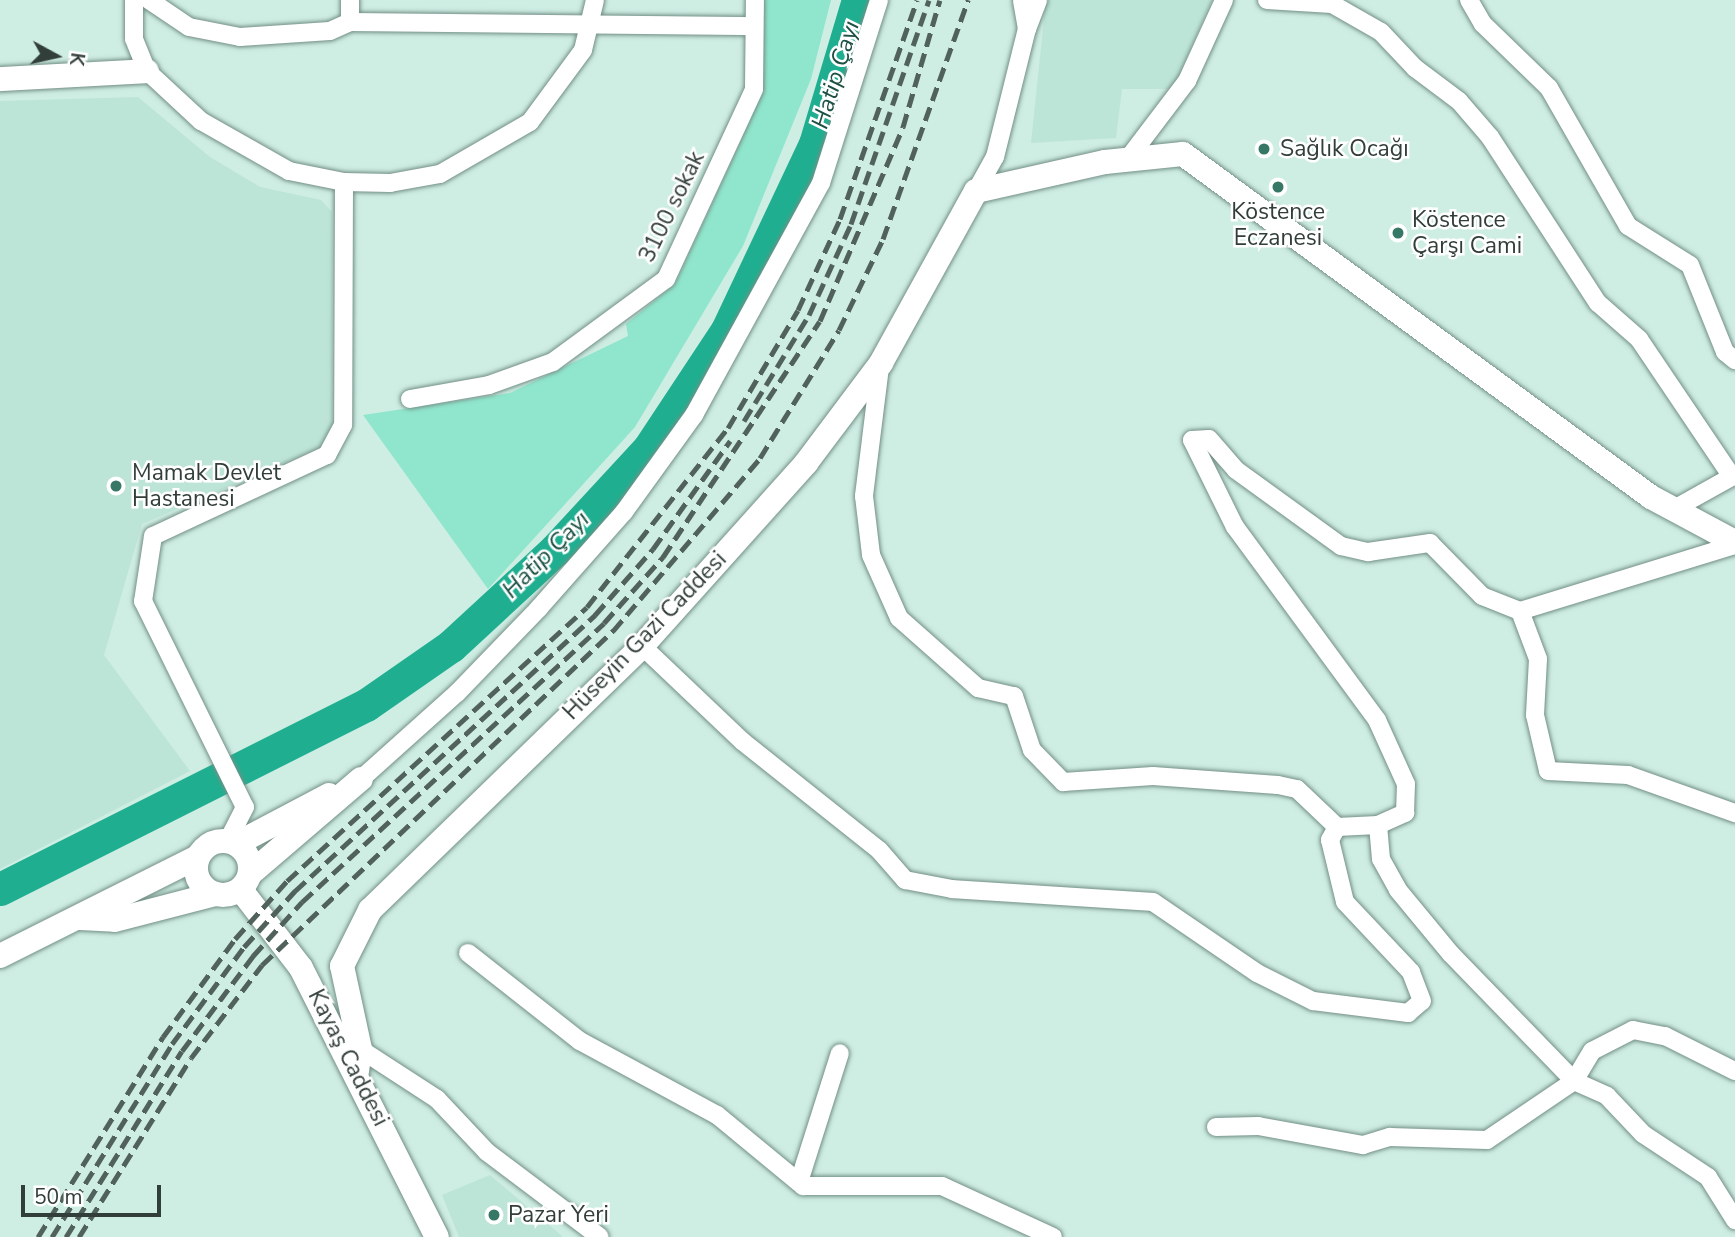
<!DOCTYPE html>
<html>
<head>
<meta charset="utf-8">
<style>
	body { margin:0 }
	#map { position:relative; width:1735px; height:1237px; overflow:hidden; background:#ceede3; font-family:"Nunito Sans",sans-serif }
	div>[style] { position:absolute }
	.built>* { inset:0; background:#bde5d7 }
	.green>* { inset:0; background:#90e6cd }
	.river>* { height:33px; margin:-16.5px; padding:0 16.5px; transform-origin:16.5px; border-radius:16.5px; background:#1faf90 }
	.roads { filter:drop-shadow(0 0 2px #738f86) drop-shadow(0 0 2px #738f86) }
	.street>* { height:18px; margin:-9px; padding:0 9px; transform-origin:9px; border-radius:9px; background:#fff }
	.secondary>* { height:24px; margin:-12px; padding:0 12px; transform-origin:12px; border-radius:12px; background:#fff }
	.secondary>.ring { margin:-12px; padding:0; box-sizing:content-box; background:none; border:24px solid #fff; border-radius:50% }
	.rail>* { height:5px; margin-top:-2.5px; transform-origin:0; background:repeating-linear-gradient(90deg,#51615b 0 14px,transparent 0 21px) }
	.dots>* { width:19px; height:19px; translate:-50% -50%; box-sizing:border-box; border:4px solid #fff; border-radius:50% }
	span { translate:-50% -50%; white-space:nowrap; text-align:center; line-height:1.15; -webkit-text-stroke:5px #fff; paint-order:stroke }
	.poi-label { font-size:23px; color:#323e3a }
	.left { translate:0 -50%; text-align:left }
	.street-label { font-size:23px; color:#323e3a }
	.water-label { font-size:24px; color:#1c5144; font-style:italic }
	.north { position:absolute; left:21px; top:21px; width:70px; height:70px; -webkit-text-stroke:5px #fff; paint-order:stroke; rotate:98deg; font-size:19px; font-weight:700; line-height:28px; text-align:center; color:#323e3a }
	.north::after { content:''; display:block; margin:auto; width:24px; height:32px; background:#323e3a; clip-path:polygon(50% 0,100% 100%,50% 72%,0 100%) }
	.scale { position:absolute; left:21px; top:1185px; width:140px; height:32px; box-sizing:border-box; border:4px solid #323e3a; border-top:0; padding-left:9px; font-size:21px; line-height:24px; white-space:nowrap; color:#323e3a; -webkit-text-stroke:5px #fff; paint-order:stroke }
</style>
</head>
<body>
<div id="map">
	<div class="built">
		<div style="clip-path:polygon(1046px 0,1212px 0,1173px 89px,1122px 89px,1116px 138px,1031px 143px)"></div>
		<div style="clip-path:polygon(138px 97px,210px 157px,260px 187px,321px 200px,332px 212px,332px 428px,321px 447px,142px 524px,104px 655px,190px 771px,0 869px,0 101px)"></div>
		<div style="clip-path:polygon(490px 1175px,561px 1235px,562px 1237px,459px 1237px,442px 1195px)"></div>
	</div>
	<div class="green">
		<div style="clip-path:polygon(761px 0,831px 0,811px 79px,743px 246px,635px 427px,488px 589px,363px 415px,510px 393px,628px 336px,626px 324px,675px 284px,749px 123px,760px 88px)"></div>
	</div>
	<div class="river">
		<div style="left:0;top:889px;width:410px;rotate:-26.7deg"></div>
		<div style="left:366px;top:705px;width:103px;rotate:-34.8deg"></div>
		<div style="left:451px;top:646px;width:142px;rotate:-42.7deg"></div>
		<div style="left:555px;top:550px;width:139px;rotate:-47.3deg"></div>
		<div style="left:649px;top:448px;width:141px;rotate:-56.5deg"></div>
		<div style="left:727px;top:330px;width:206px;rotate:-64.7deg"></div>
		<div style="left:815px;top:144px;width:150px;rotate:-73.4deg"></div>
	</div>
	<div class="roads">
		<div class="street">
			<div style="left:134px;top:0;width:39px;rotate:90deg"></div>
			<div style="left:134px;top:39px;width:35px;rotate:68deg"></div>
			<div style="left:147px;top:71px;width:74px;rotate:42.8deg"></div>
			<div style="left:201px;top:121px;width:101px;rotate:29.6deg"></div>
			<div style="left:289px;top:171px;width:56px;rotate:11.3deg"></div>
			<div style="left:344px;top:182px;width:243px;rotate:90.2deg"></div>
			<div style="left:343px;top:425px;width:34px;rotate:118deg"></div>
			<div style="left:327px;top:455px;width:192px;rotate:155deg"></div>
			<div style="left:153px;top:536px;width:66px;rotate:98.7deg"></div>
			<div style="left:143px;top:601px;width:230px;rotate:63.7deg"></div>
			<div style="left:245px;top:807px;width:38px;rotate:117deg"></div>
			<div style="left:149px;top:0;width:48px;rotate:34deg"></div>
			<div style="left:189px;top:27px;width:52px;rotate:11.1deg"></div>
			<div style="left:240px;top:37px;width:90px;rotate:-3.8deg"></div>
			<div style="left:330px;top:31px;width:22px;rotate:-24deg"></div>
			<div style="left:350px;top:22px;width:404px;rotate:0.6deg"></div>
			<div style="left:1267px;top:0;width:65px;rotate:3.5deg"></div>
			<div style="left:1332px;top:4px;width:56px;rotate:29.7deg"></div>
			<div style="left:1381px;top:32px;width:50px;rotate:46.6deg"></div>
			<div style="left:1415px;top:68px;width:55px;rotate:36.9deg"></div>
			<div style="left:1459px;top:101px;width:48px;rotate:49.3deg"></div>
			<div style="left:1490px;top:137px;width:198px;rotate:57deg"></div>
			<div style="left:1598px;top:303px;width:55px;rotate:41.3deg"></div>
			<div style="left:1639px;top:339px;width:166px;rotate:56deg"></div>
			<div style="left:1469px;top:0;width:28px;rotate:60deg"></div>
			<div style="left:1483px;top:24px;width:92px;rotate:44.1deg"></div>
			<div style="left:1549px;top:88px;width:159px;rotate:60.2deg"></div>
			<div style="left:1628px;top:226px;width:73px;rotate:32.2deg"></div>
			<div style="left:1690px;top:265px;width:94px;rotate:68.1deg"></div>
			<div style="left:1725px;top:352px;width:13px;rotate:39deg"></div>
			<div style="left:350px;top:22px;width:22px;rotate:-90deg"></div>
			<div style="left:1027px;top:29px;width:31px;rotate:-69deg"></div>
			<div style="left:1127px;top:160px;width:99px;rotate:-52.8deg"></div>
			<div style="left:1187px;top:81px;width:89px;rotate:-65.4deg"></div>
			<div style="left:344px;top:182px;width:46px;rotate:1.2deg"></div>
			<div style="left:390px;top:183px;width:51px;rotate:-10.2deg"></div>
			<div style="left:440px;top:174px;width:104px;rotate:-30deg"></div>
			<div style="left:530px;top:122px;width:89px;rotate:-53.6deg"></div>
			<div style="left:583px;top:50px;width:51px;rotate:-76.5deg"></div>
			<div style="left:976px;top:191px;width:39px;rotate:-61deg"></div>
			<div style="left:995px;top:157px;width:132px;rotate:-76deg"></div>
			<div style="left:1027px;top:29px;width:29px;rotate:-100deg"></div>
			<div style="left:880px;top:367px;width:130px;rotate:97.1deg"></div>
			<div style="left:864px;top:496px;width:59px;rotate:83.2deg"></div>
			<div style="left:871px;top:555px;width:69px;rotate:66deg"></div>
			<div style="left:899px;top:618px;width:106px;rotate:41.5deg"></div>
			<div style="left:978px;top:688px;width:37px;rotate:13deg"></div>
			<div style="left:1014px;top:696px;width:57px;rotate:71.6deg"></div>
			<div style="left:1032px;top:750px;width:45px;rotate:45.9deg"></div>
			<div style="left:1063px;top:782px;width:90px;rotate:-3.8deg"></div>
			<div style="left:1153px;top:776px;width:125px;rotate:4.1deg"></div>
			<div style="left:1278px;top:785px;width:19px;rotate:12deg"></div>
			<div style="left:1297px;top:789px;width:55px;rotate:43.5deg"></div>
			<div style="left:410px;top:399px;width:80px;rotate:-10deg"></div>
			<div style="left:489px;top:385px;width:68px;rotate:-19.8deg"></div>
			<div style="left:553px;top:362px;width:140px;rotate:-36.3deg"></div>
			<div style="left:666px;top:279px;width:209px;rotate:-65.1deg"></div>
			<div style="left:754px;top:89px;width:89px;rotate:-89.4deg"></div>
			<div style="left:1674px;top:509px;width:70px;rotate:-29.1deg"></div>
			<div style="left:1520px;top:611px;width:51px;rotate:69.4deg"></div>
			<div style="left:1538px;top:659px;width:56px;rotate:93.1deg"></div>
			<div style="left:1535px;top:715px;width:57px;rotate:76.9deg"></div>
			<div style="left:1548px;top:771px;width:80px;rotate:2.9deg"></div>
			<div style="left:1628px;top:775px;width:114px;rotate:19.6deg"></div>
			<div style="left:642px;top:646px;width:138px;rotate:43.5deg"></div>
			<div style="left:742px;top:741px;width:175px;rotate:38.5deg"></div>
			<div style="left:879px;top:850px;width:40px;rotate:49deg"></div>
			<div style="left:905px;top:880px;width:48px;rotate:10.8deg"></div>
			<div style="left:952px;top:889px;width:201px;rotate:3.7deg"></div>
			<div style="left:1153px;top:902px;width:126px;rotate:34.3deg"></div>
			<div style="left:1257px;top:973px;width:63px;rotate:26.6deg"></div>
			<div style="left:1313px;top:1001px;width:96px;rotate:7.2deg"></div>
			<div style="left:1408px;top:1013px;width:18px;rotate:-41deg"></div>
			<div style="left:1422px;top:1001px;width:31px;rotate:-111deg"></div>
			<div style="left:1411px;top:972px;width:96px;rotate:-133.3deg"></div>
			<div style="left:1345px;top:902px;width:64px;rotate:-103.6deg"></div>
			<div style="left:1330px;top:840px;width:15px;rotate:-62deg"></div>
			<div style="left:1337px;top:827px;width:41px;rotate:-2.8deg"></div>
			<div style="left:1378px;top:825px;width:30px;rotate:-24deg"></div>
			<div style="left:1405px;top:813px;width:29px;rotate:-88deg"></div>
			<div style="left:1406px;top:784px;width:70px;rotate:-114.4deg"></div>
			<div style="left:1377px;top:720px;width:240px;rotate:-126.3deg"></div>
			<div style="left:1235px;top:527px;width:97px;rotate:-116.3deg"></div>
			<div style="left:1192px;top:440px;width:17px;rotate:-3deg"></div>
			<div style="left:1209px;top:439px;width:41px;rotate:48.9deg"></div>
			<div style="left:1236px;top:470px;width:130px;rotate:35.9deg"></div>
			<div style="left:1341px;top:546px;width:28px;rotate:13deg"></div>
			<div style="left:1368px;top:552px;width:63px;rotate:-8.3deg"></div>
			<div style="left:1430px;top:543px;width:74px;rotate:45.5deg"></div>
			<div style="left:1482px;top:596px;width:41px;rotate:21.5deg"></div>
			<div style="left:1520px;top:611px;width:225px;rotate:-17.1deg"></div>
			<div style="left:361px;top:779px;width:129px;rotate:-41.9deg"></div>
			<div style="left:457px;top:693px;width:118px;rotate:-46deg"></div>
			<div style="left:539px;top:608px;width:128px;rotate:-48.5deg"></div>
			<div style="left:624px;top:512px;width:120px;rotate:-54.2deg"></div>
			<div style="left:694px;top:415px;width:264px;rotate:-61.3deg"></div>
			<div style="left:821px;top:183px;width:192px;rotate:-72.4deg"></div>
			<div style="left:1378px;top:825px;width:34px;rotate:85deg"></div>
			<div style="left:1381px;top:859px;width:35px;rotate:61deg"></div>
			<div style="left:1398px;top:890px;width:83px;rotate:50.4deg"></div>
			<div style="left:1451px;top:954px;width:177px;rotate:45.9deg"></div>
			<div style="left:1574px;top:1081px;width:36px;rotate:24deg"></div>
			<div style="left:1607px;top:1096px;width:52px;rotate:46.5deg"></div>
			<div style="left:1643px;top:1134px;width:78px;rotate:33.5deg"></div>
			<div style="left:1708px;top:1177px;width:51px;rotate:57.9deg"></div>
			<div style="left:468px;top:953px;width:142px;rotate:38.2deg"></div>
			<div style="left:580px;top:1041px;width:156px;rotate:28.4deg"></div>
			<div style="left:717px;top:1115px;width:112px;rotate:39.5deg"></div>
			<div style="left:803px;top:1186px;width:139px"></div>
			<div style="left:942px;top:1186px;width:122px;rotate:24.7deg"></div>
			<div style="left:360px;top:1049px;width:92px;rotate:33deg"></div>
			<div style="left:437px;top:1099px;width:73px;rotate:46.7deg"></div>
			<div style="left:487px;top:1152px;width:141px;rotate:37deg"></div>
			<div style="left:1216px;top:1127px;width:42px;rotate:-1.4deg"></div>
			<div style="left:1258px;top:1126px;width:107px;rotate:10.3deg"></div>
			<div style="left:1363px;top:1145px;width:28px;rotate:-17deg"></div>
			<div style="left:1390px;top:1137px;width:97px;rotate:1.8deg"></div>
			<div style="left:1487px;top:1140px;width:105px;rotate:-34.1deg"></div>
			<div style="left:1574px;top:1081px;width:35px;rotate:-59deg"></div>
			<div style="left:1592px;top:1051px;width:46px;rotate:-27.1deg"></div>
			<div style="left:1633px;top:1030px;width:33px;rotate:11deg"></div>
			<div style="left:1665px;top:1036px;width:78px;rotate:26.6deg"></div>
			<div style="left:799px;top:1182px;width:135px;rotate:-72.4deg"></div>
		</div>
		<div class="secondary">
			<div style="left:0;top:79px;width:147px;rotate:-3.1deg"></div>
			<div class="ring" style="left:196px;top:841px;width:30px;height:30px"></div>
			<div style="left:236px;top:844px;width:105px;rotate:-27.8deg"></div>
			<div style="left:250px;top:874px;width:146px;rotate:-40.6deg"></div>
			<div style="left:241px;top:890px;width:98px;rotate:52.4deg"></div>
			<div style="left:301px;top:968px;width:301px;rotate:63.2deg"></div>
			<div style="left:80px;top:918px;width:35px;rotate:3deg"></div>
			<div style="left:115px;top:920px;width:103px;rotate:-14.6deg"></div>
			<div style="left:0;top:956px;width:221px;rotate:-26.6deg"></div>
			<div style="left:357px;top:1071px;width:22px;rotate:-82deg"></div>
			<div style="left:360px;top:1049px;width:85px;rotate:-102.2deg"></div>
			<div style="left:342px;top:966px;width:63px;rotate:-63.4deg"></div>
			<div style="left:370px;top:910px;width:379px;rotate:-44.1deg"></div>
			<div style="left:642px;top:646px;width:246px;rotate:-48.1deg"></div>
			<div style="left:806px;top:463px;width:125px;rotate:-53.1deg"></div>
			<div style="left:881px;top:363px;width:196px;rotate:-61.1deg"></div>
			<div style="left:976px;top:191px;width:132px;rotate:-12.7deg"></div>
			<div style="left:1105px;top:162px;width:78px;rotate:-5.9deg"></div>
			<div style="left:1183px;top:154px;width:580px;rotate:36.24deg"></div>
			<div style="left:1651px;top:497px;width:95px;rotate:28.2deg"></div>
		</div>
	</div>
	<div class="rail">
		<div style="left:744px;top:421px;width:124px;rotate:-58.5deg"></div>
		<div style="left:809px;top:315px;width:100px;rotate:-65.2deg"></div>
		<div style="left:851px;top:224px;width:237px;rotate:-70.8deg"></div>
		<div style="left:38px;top:1237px;width:236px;rotate:-58deg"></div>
		<div style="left:163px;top:1037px;width:122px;rotate:-53.7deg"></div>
		<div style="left:235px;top:939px;width:78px;rotate:-48.1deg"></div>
		<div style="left:287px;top:881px;width:406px;rotate:-42.4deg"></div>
		<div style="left:587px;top:607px;width:228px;rotate:-51.8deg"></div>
		<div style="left:728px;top:428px;width:137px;rotate:-59.3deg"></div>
		<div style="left:798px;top:310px;width:100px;rotate:-65.2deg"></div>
		<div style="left:840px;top:219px;width:232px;rotate:-70.6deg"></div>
		<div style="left:52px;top:1237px;width:227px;rotate:-58.1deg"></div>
		<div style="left:172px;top:1044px;width:121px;rotate:-53.4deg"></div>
		<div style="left:244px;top:947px;width:76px;rotate:-47.7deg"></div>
		<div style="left:295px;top:891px;width:408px;rotate:-42.6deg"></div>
		<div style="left:595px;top:615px;width:88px;rotate:-48.7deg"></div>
		<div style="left:653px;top:549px;width:133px;rotate:-54.5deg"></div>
		<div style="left:66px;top:1237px;width:219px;rotate:-58.1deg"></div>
		<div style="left:182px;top:1051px;width:119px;rotate:-53.2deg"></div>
		<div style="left:253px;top:956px;width:73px;rotate:-47.8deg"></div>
		<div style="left:302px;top:902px;width:411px;rotate:-42.7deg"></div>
		<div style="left:604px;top:623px;width:89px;rotate:-48.2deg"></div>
		<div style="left:663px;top:557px;width:283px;rotate:-56.4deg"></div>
		<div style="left:820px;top:321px;width:211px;rotate:-66.8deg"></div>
		<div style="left:903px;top:127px;width:132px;rotate:-73.8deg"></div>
		<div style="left:79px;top:1237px;width:211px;rotate:-58deg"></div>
		<div style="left:191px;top:1058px;width:117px;rotate:-52.6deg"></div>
		<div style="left:262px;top:965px;width:485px;rotate:-43.6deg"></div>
		<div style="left:613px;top:631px;width:227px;rotate:-49.6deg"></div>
		<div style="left:760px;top:458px;width:150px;rotate:-58.3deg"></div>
		<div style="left:839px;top:330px;width:101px;rotate:-64.2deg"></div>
		<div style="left:883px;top:239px;width:254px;rotate:-70.4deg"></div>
	</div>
	<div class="dots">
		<div style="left:1264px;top:149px;background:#377766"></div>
		<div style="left:1278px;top:187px;background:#377766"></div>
		<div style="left:1398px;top:233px;background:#377766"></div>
		<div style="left:116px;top:486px;background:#377766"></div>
		<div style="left:494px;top:1215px;background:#377766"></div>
	</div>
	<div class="poi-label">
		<span class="left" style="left:1280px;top:149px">Sağlık Ocağı</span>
		<span style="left:1278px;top:225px">Köstence<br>Eczanesi</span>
		<span class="left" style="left:1412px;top:233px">Köstence<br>Çarşı Cami</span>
		<span class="left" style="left:132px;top:486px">Mamak Devlet<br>Hastanesi</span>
		<span class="left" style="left:508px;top:1215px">Pazar Yeri</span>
	</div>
	<div class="street-label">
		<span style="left:672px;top:207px;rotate:-64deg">3100 sokak</span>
		<span style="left:645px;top:636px;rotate:-46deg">Hüseyin Gazi Caddesi</span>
		<span style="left:348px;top:1058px;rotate:63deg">Kayaş Caddesi</span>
	</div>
	<div class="water-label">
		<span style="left:836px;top:75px;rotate:-73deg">Hatip Çayı</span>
		<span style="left:546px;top:555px;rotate:-45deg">Hatip Çayı</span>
	</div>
	<div class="north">K</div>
	<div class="scale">50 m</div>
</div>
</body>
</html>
